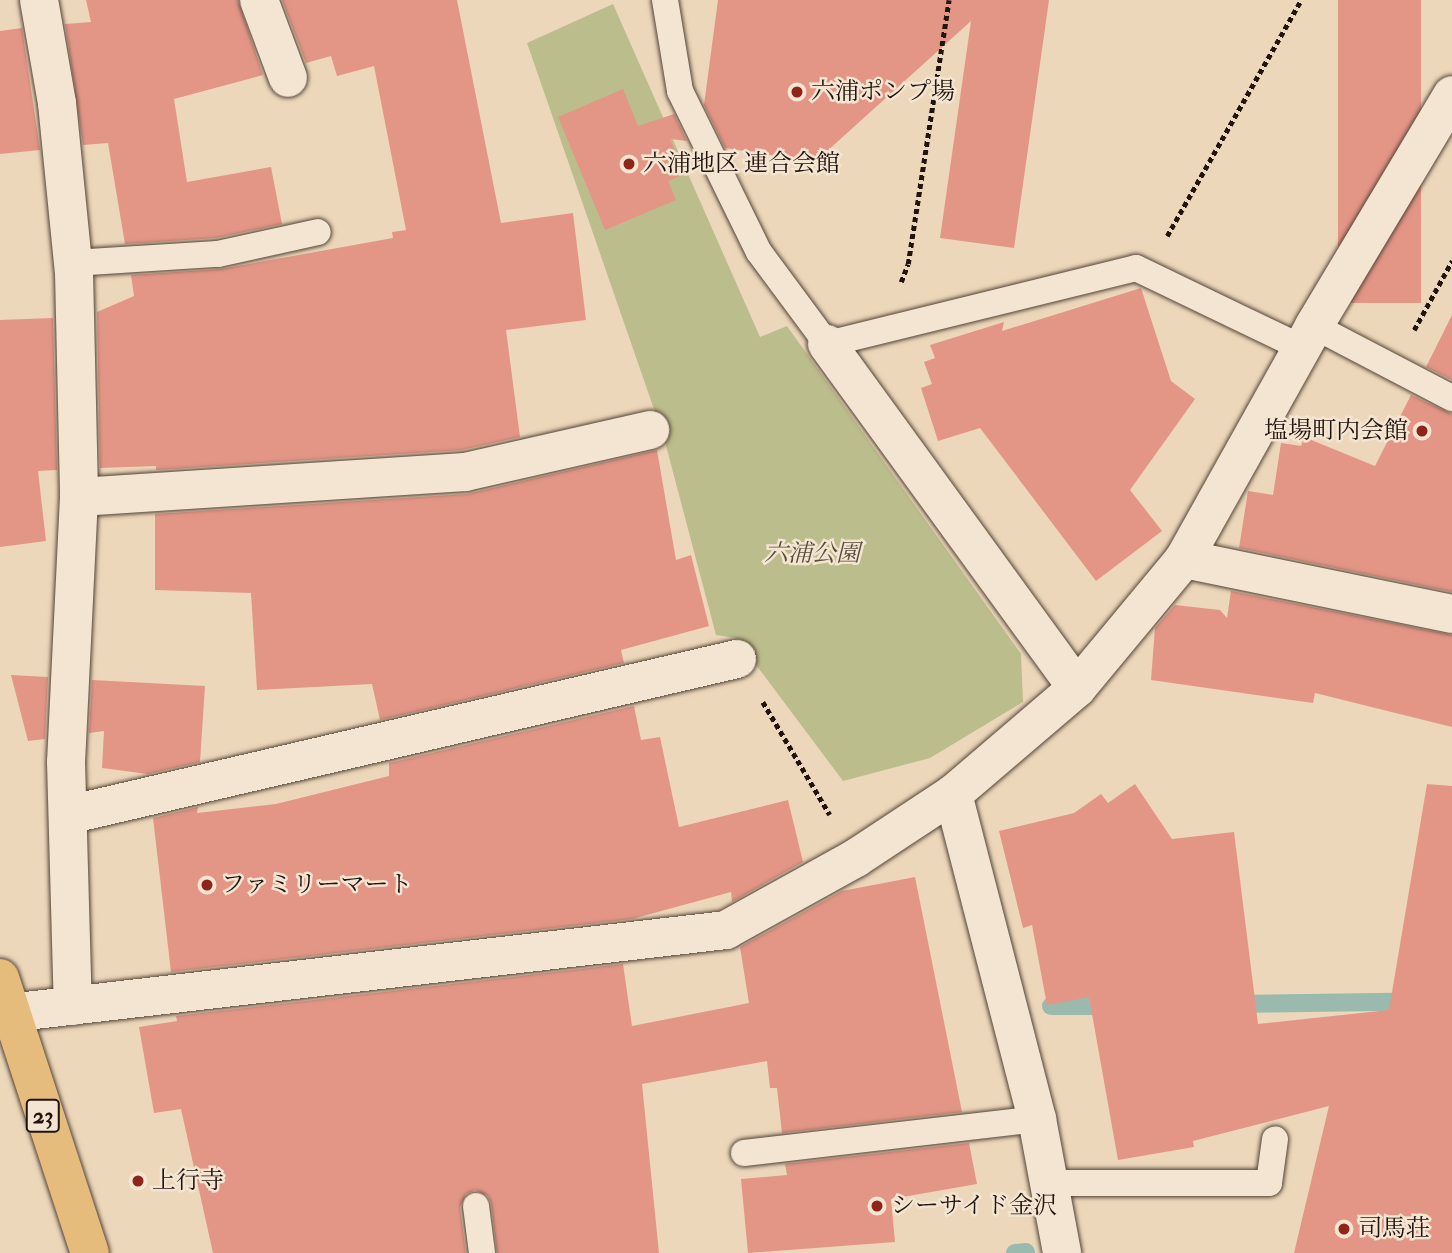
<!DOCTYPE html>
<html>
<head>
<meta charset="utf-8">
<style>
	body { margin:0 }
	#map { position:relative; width:1452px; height:1253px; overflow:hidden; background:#ecd7ba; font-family:"IM FELL Double Pica","Noto Serif JP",serif }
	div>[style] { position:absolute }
	.green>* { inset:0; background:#bcbd8c }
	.stream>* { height:18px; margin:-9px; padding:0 9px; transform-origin:9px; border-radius:9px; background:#99baac }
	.building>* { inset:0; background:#e39686; transform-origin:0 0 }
	.path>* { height:4.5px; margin-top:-2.25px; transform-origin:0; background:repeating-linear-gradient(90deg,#21130d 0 5px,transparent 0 8.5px) }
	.roads { filter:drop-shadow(0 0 2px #544438) drop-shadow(0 0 2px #544438) }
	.service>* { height:26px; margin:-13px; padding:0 13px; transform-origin:13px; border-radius:13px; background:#f3e5d2 }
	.minor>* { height:38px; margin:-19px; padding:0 19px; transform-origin:19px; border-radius:19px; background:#f3e5d2 }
	.primary>* { height:38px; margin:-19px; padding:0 19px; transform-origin:19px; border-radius:19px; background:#e6bc7d }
	.dots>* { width:19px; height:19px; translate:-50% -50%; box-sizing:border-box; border:4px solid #f3e5d2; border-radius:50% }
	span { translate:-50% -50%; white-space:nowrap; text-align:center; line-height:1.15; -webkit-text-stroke:5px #f3e5d2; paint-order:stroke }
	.shield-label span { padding:2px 5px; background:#f3e5d2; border:2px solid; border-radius:5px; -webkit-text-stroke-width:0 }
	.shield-label { font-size:23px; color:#21130d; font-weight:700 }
	.poi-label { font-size:24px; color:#21130d }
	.left { translate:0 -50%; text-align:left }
	.right { translate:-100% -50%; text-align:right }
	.park-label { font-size:24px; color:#574e39; font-style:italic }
</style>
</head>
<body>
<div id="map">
	<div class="green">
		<div style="clip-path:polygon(613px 4px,760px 337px,787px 326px,1021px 654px,1023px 702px,930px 758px,843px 781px,736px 638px,716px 635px,664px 438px,527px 43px)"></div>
	</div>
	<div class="stream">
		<div style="left:1232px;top:1004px;width:220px;rotate:-0.8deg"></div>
		<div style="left:1051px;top:1006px;width:62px"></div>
		<div style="left:1015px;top:1253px;width:11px;rotate:-5deg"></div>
	</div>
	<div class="building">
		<div style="clip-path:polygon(86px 0,238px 0,263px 75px,174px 99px,187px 182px,271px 167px,282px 224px,216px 238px,125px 244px,108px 143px,83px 145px,65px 24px,91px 22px)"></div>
		<div style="clip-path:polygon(282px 0,457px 0,501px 223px,573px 213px,586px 320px,506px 330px,520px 437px,462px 450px,156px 470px,156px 466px,100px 468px,97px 312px,134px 296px,131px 275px,221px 269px,393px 238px,392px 232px,406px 230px,374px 66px,337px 76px,331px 56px,306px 63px)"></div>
		<div style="clip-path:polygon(718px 0,1049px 0,1014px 248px,940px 238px,971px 21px,815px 162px,725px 148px,704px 105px)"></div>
		<div style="left:1338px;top:0;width:83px;height:303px"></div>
		<div style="clip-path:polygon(22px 28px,40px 150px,0 154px,0 31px)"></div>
		<div style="clip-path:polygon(623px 89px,638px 126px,674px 114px,687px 141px,670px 139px,685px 174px,668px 181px,676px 200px,605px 230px,558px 117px)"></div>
		<div style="clip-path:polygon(1141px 288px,1171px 381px,1195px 399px,1130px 490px,1162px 531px,1096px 581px,980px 428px,938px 441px,921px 388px,932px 384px,924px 362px,935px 358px,930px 345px,1004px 322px,1002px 331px)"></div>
		<div style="clip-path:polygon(1452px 315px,1452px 380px,1426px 367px)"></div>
		<div style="clip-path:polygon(53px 318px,57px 470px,38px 471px,46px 541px,0 547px,0 320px)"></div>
		<div style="clip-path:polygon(1411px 395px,1452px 414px,1452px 592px,1239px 548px,1248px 491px,1273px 495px,1281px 443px,1301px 446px,1304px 437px,1375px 466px)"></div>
		<div style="clip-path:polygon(657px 450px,676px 560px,691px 555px,709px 626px,621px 650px,624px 663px,380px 720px,372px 684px,257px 690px,251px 593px,155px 590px,155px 514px,467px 494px)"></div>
		<div style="clip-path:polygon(1231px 591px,1452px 635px,1452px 727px,1315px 693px,1313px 703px,1151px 680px,1155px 628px,1175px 605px,1220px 610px,1227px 618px)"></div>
		<div style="clip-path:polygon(11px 675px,48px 677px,45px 739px,28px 741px)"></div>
		<div style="clip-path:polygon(92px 680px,205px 686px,200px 762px,148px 774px,102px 768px,104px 731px,89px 733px)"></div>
		<div style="clip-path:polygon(634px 706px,641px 740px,660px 737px,679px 827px,788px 800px,803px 862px,732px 902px,731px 892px,632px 919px,171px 972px,153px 818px,198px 807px,197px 813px,276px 804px,389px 776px,389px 763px)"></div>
		<div style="clip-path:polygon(1135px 784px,1172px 839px,1234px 832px,1258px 1024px,1389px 1010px,1427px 784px,1452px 786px,1452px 1253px,1294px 1253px,1329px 1106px,1193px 1141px,1194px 1147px,1118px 1160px,1089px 997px,1047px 1005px,1032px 925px,1023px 928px,999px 831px,1074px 813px,1101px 794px,1108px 803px)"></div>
		<div style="clip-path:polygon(915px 877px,962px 1112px,782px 1133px,777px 1088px,770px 1088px,767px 1061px,642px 1084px,659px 1253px,497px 1253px,491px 1203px,488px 1196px,475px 1190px,466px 1194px,460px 1207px,466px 1253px,213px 1253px,181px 1109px,154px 1113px,139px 1027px,177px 1021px,176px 1016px,623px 964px,632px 1026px,749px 1003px,740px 947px,842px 891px)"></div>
		<div style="clip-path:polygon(969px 1143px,977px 1184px,891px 1199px,895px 1242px,748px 1253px,741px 1179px,787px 1175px,785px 1164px)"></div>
	</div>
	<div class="path">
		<div style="left:1167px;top:236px;width:271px;rotate:-60.4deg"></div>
		<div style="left:901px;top:282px;width:19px;rotate:-69deg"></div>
		<div style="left:908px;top:264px;width:267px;rotate:-81.2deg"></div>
		<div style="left:1414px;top:330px;width:79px;rotate:-61.2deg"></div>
		<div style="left:763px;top:702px;width:131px;rotate:59.3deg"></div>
	</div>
	<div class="roads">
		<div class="service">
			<div style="left:665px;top:0;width:92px;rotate:80.6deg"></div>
			<div style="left:680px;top:91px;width:179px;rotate:63.9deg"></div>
			<div style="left:759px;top:252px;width:114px;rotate:53.5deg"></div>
			<div style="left:827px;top:344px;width:318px;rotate:-13.8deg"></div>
			<div style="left:1136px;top:268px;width:184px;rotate:25.7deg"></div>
			<div style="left:73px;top:263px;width:145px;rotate:-3.6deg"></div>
			<div style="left:218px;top:254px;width:102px;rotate:-12.4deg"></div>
			<div style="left:1314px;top:326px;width:156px;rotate:27.6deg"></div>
			<div style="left:744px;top:1153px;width:295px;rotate:-6.6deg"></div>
			<div style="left:1052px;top:1183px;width:217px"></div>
			<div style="left:1269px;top:1183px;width:44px;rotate:-82.2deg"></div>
			<div style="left:476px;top:1206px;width:47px;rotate:82.7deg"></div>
		</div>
		<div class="minor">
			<div style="left:39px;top:0;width:105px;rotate:80.1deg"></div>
			<div style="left:57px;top:103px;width:170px;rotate:84.3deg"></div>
			<div style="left:74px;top:272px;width:225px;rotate:88.7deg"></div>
			<div style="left:79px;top:497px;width:265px;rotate:92.8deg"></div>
			<div style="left:66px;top:762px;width:244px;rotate:88.4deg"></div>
			<div style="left:259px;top:0;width:83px;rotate:69.6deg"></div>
			<div style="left:827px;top:344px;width:425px;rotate:54deg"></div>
			<div style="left:79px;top:497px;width:387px;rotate:-3.7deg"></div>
			<div style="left:465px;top:472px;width:190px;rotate:-12.8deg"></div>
			<div style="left:1184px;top:559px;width:274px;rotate:11.6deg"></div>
			<div style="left:953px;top:794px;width:336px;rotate:75.5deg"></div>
			<div style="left:1037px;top:1119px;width:136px;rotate:79.4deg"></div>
			<div style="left:68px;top:815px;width:687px;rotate:-13.13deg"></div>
			<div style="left:9px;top:1013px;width:722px;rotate:-6.6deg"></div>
			<div style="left:726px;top:930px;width:149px;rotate:-29deg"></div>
			<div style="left:856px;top:858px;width:116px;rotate:-33.4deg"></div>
			<div style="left:953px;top:794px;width:163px;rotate:-40.5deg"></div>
			<div style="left:1077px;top:688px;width:168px;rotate:-50.3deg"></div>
			<div style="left:1184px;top:559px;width:267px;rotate:-60.8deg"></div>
			<div style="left:1314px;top:326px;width:269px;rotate:-59.1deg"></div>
		</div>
		<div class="primary">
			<div style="left:0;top:978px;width:289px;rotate:71.9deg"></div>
		</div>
	</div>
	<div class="dots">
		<div style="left:797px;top:92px;background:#8f2418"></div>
		<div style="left:629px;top:164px;background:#8f2418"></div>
		<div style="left:1422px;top:431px;background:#8f2418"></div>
		<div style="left:207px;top:885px;background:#8f2418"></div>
		<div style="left:138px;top:1181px;background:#8f2418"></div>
		<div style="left:877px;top:1206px;background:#8f2418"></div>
		<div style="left:1344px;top:1229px;background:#8f2418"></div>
	</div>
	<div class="shield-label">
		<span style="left:43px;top:1116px">23</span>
	</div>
	<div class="poi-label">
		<span class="left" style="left:811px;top:92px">六浦ポンプ場</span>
		<span class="left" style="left:643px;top:164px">六浦地区 連合会館</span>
		<span class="right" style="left:1408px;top:431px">塩場町内会館</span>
		<span class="left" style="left:221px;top:885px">ファミリーマート</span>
		<span class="left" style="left:152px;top:1181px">上行寺</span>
		<span class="left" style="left:891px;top:1206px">シーサイド金沢</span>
		<span class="left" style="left:1358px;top:1229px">司馬荘</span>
	</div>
	<div class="park-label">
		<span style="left:812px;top:554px">六浦公園</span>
	</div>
</div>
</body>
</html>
